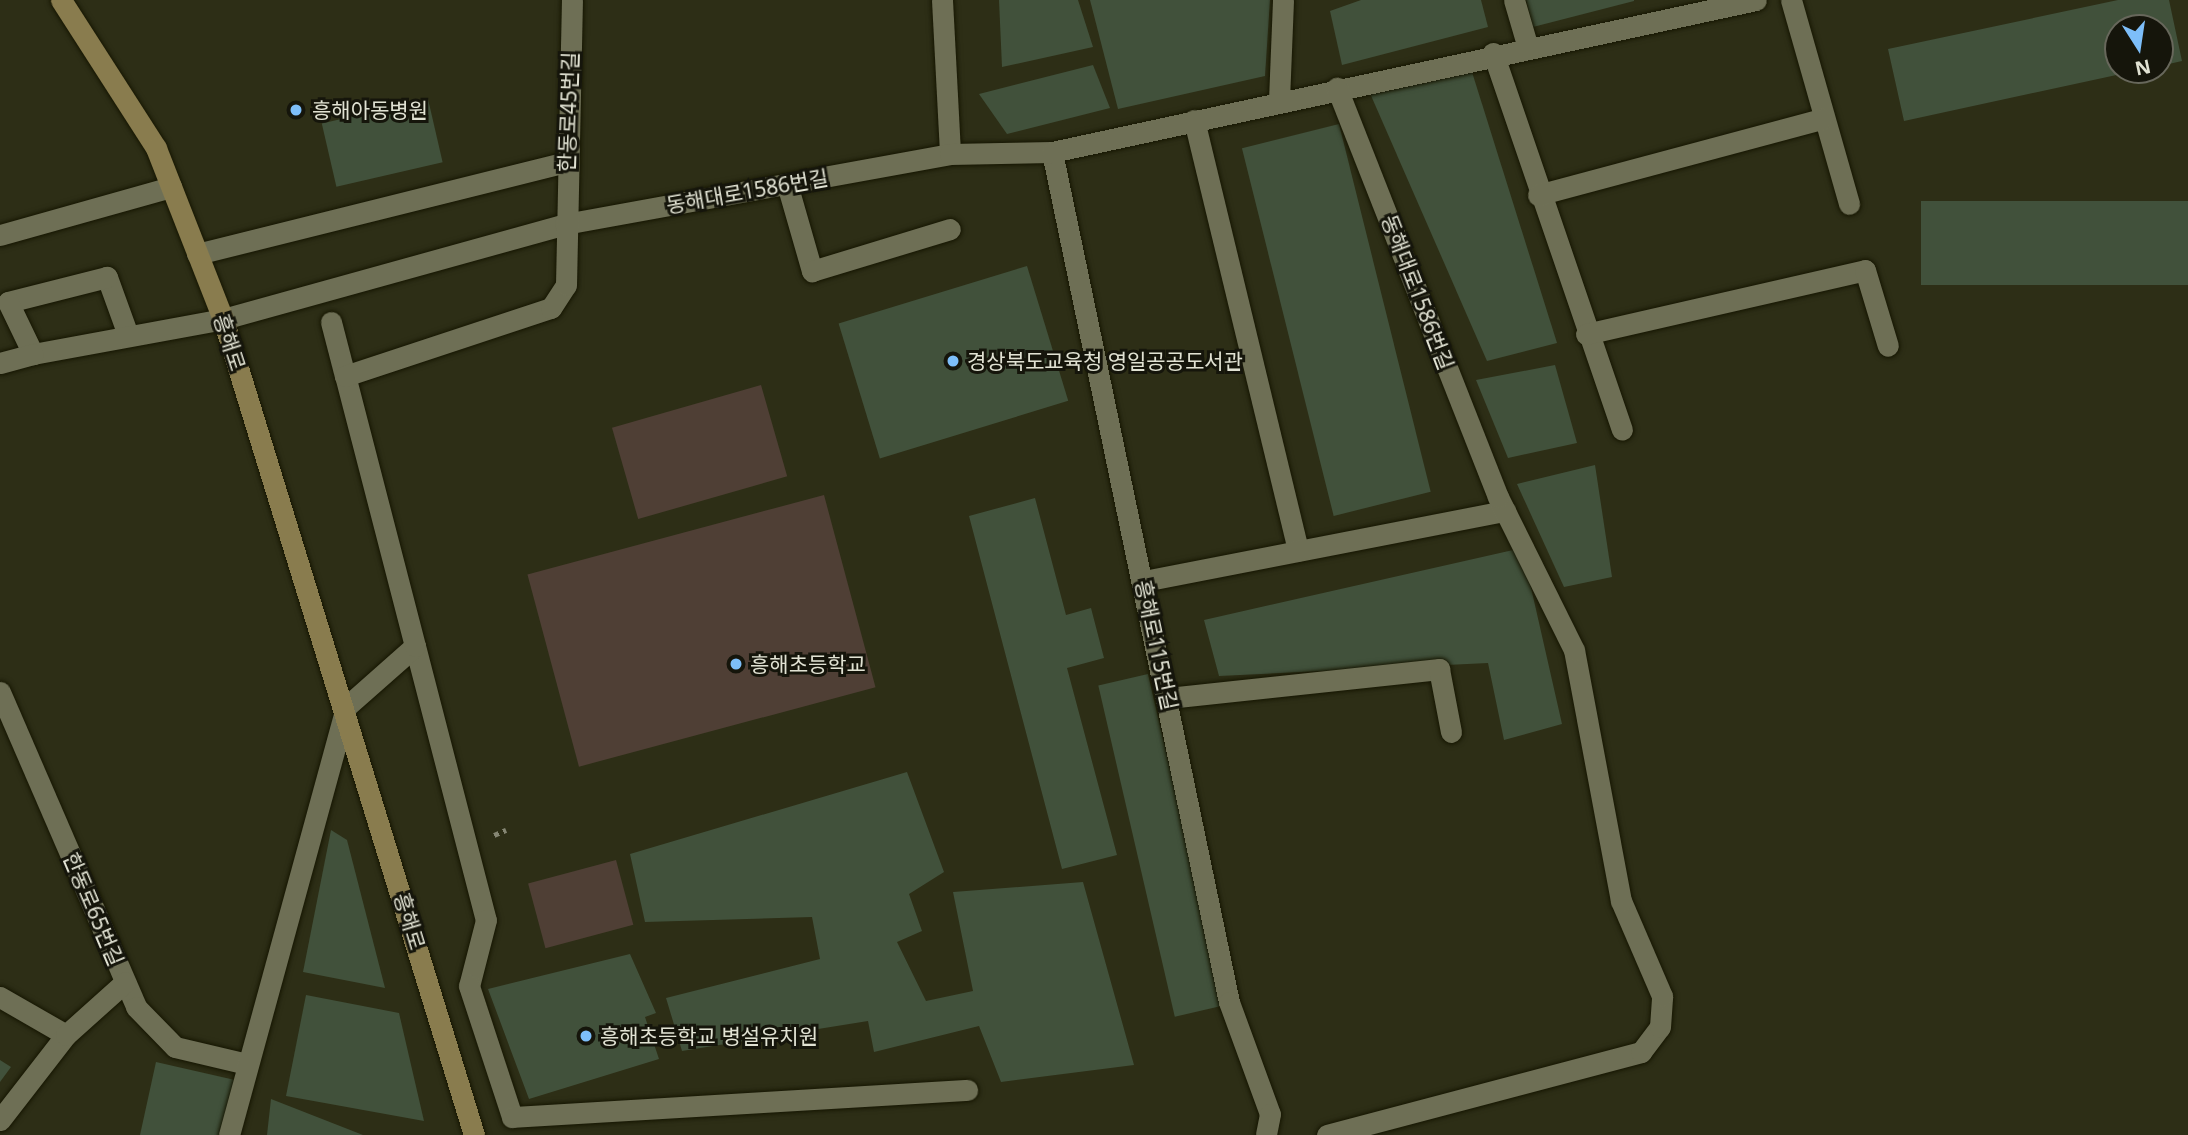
<!DOCTYPE html>
<html>
<head>
<meta charset="utf-8">
<style>
	body { margin:0 }
	#map { position:relative; width:2188px; height:1135px; overflow:hidden; background:#2d2e16; font-family:"Noto Sans","Noto Sans KR",sans-serif }
	div>[style] { position:absolute }
	.green>* { inset:0; background:#4f3f35; transform-origin:0 0 }
	.building>* { inset:0; background:#41513b; transform-origin:0 0 }
	.path>* { height:4.5px; margin-top:-2.25px; transform-origin:0; background:repeating-linear-gradient(90deg,#858673 0 5px,transparent 0 10px) }
	.roads { filter:drop-shadow(0 0 2px #161602) drop-shadow(0 0 2px #161602) }
	.street>* { height:21px; margin:-10.5px; padding:0 10.5px; transform-origin:10.5px; border-radius:10.5px; background:#6e6f55 }
	.secondary>* { height:21px; margin:-10.5px; padding:0 10.5px; transform-origin:10.5px; border-radius:10.5px; background:#897c4e }
	.dots>* { width:19px; height:19px; translate:-50% -50%; box-sizing:border-box; border:4px solid #15150b; border-radius:50% }
	span { translate:-50% -50%; white-space:nowrap; text-align:center; line-height:1.15; -webkit-text-stroke:6px #15150b; paint-order:stroke }
	.poi-label { font-size:21px; color:#e1e2d3 }
	.left { translate:0 -50%; text-align:left }
	.street-label { font-size:21px; color:#e1e2d3 }
	.north { position:absolute; left:2104px; top:14px; width:70px; height:70px; box-sizing:border-box; background:#15150b; border:2px solid #67675b; border-radius:50%; rotate:168deg; font-size:19px; font-weight:700; line-height:28px; text-align:center; color:#e1e2d3 }
	.north::after { content:''; display:block; margin:auto; width:24px; height:32px; background:#7dbef9; clip-path:polygon(50% 0,100% 100%,50% 72%,0 100%) }
</style>
</head>
<body>
<div id="map">
	<div class="green">
		<div style="left:761px;top:385px;width:95px;height:155px;rotate:74deg"></div>
		<div style="left:824px;top:495px;width:199px;height:307px;rotate:75deg"></div>
		<div style="left:616px;top:860px;width:67px;height:91px;rotate:75deg"></div>
	</div>
	<div class="building">
		<div style="clip-path:polygon(999px 0,1078px 0,1093px 47px,1002px 67px)"></div>
		<div style="clip-path:polygon(1090px 0,1270px 0,1265px 76px,1118px 109px)"></div>
		<div style="clip-path:polygon(1361px 0,1481px 0,1488px 27px,1342px 65px,1330px 11px)"></div>
		<div style="clip-path:polygon(1526px 0,1634px 0,1634px 1px,1533px 27px)"></div>
		<div style="clip-path:polygon(2118px 0,2169px 0,2182px 61px,2160px 66px,2160px 28px,2118px 28px,2118px 70px,2135px 71px,1904px 121px,1888px 49px)"></div>
		<div style="clip-path:polygon(1093px 65px,1110px 108px,1007px 134px,979px 94px)"></div>
		<div style="clip-path:polygon(1472px 72px,1557px 343px,1487px 361px,1369px 91px)"></div>
		<div style="left:428px;top:99px;width:65px;height:109px;rotate:77deg"></div>
		<div style="left:1339px;top:124px;width:379px;height:100px;rotate:76deg"></div>
		<div style="left:2188px;top:201px;width:84px;height:267px;rotate:90deg"></div>
		<div style="left:1027px;top:266px;width:141px;height:197px;rotate:73deg"></div>
		<div style="clip-path:polygon(1555px 365px,1577px 443px,1508px 458px,1476px 380px)"></div>
		<div style="clip-path:polygon(1595px 465px,1612px 577px,1564px 587px,1517px 484px)"></div>
		<div style="clip-path:polygon(1035px 498px,1066px 615px,1091px 608px,1104px 658px,1067px 668px,1117px 855px,1062px 869px,969px 516px)"></div>
		<div style="clip-path:polygon(1522px 548px,1562px 724px,1504px 740px,1488px 663px,1219px 676px,1204px 620px)"></div>
		<div style="left:1148px;top:674px;width:340px;height:51px;rotate:77deg"></div>
		<div style="clip-path:polygon(907px 772px,944px 872px,909px 894px,922px 931px,897px 942px,926px 1001px,973px 991px,953px 892px,1083px 882px,1134px 1065px,1001px 1082px,979px 1026px,874px 1052px,868px 1021px,682px 1051px,666px 998px,820px 959px,812px 917px,645px 922px,630px 854px)"></div>
		<div style="clip-path:polygon(331px 830px,347px 840px,385px 988px,303px 972px)"></div>
		<div style="clip-path:polygon(630px 954px,656px 1013px,645px 1017px,659px 1059px,529px 1099px,488px 989px)"></div>
		<div style="clip-path:polygon(306px 995px,399px 1013px,424px 1121px,286px 1096px)"></div>
		<div style="clip-path:polygon(0 1060px,11px 1067px,0 1082px)"></div>
		<div style="clip-path:polygon(156px 1062px,235px 1080px,222px 1135px,140px 1135px)"></div>
		<div style="clip-path:polygon(271px 1099px,363px 1135px,267px 1135px)"></div>
	</div>
	<div class="path">
		<div style="left:494px;top:835px;width:13px;rotate:-23deg"></div>
	</div>
	<div class="roads">
		<div class="street">
			<div style="left:942px;top:0;width:154px;rotate:87deg"></div>
			<div style="left:1514px;top:0;width:50px;rotate:73.7deg"></div>
			<div style="left:1791px;top:0;width:212px;rotate:74.1deg"></div>
			<div style="left:1493px;top:53px;width:398px;rotate:71.1deg"></div>
			<div style="left:1279px;top:100px;width:100px;rotate:-87.7deg"></div>
			<div style="left:1194px;top:120px;width:443px;rotate:76.4deg"></div>
			<div style="left:1052px;top:152px;width:868px;rotate:78.24deg"></div>
			<div style="left:1229px;top:1002px;width:119px;rotate:69.9deg"></div>
			<div style="left:1270px;top:1114px;width:21px;rotate:101deg"></div>
			<div style="left:787px;top:184px;width:91px;rotate:74deg"></div>
			<div style="left:812px;top:271px;width:144px;rotate:-16.9deg"></div>
			<div style="left:1538px;top:195px;width:293px;rotate:-15deg"></div>
			<div style="left:0;top:235px;width:178px;rotate:-15.7deg"></div>
			<div style="left:197px;top:254px;width:381px;rotate:-14deg"></div>
			<div style="left:331px;top:322px;width:56px;rotate:75.5deg"></div>
			<div style="left:1586px;top:334px;width:286px;rotate:-12.9deg"></div>
			<div style="left:1865px;top:270px;width:79px;rotate:73.2deg"></div>
			<div style="left:128px;top:335px;width:62px;rotate:-109.9deg"></div>
			<div style="left:107px;top:277px;width:102px;rotate:165.8deg"></div>
			<div style="left:8px;top:302px;width:58px;rotate:64.3deg"></div>
			<div style="left:33px;top:354px;width:193px;rotate:-10.4deg"></div>
			<div style="left:223px;top:319px;width:355px;rotate:-15.5deg"></div>
			<div style="left:565px;top:224px;width:391px;rotate:-10.3deg"></div>
			<div style="left:950px;top:154px;width:102px;rotate:-1.1deg"></div>
			<div style="left:1052px;top:152px;width:720px;rotate:-12.18deg"></div>
			<div style="left:0;top:363px;width:34px;rotate:-15deg"></div>
			<div style="left:1144px;top:581px;width:368px;rotate:-11deg"></div>
			<div style="left:415px;top:646px;width:283px;rotate:75.5deg"></div>
			<div style="left:486px;top:920px;width:68px;rotate:104.4deg"></div>
			<div style="left:469px;top:986px;width:138px;rotate:71.8deg"></div>
			<div style="left:512px;top:1117px;width:456px;rotate:-3.4deg"></div>
			<div style="left:0;top:692px;width:343px;rotate:66.6deg"></div>
			<div style="left:136px;top:1007px;width:56px;rotate:45.7deg"></div>
			<div style="left:175px;top:1047px;width:74px;rotate:13.3deg"></div>
			<div style="left:1168px;top:698px;width:273px;rotate:-6.1deg"></div>
			<div style="left:1439px;top:669px;width:64px;rotate:79.2deg"></div>
			<div style="left:0;top:997px;width:76px;rotate:29.9deg"></div>
			<div style="left:0;top:1120px;width:108px;rotate:-52.2deg"></div>
			<div style="left:66px;top:1035px;width:79px;rotate:-41.9deg"></div>
			<div style="left:229px;top:1135px;width:444px;rotate:-74.7deg"></div>
			<div style="left:346px;top:707px;width:92px;rotate:-41.5deg"></div>
			<div style="left:415px;top:646px;width:279px;rotate:-104.5deg"></div>
			<div style="left:345px;top:376px;width:217px;rotate:-18.3deg"></div>
			<div style="left:551px;top:308px;width:27px;rotate:-57deg"></div>
			<div style="left:566px;top:285px;width:285px;rotate:-88.8deg"></div>
			<div style="left:1327px;top:1135px;width:325px;rotate:-14.8deg"></div>
			<div style="left:1641px;top:1052px;width:31px;rotate:-53deg"></div>
			<div style="left:1660px;top:1027px;width:31px;rotate:-86deg"></div>
			<div style="left:1662px;top:996px;width:103px;rotate:-113.3deg"></div>
			<div style="left:1621px;top:901px;width:255px;rotate:-100.6deg"></div>
			<div style="left:1574px;top:650px;width:171px;rotate:-116.4deg"></div>
			<div style="left:1498px;top:497px;width:440px;rotate:-111.5deg"></div>
		</div>
		<div class="secondary">
			<div style="left:61px;top:0;width:176px;rotate:57.3deg"></div>
			<div style="left:156px;top:148px;width:184px;rotate:68.6deg"></div>
			<div style="left:223px;top:319px;width:854px;rotate:72.9deg"></div>
		</div>
	</div>
	<div class="dots">
		<div style="left:296px;top:110px;background:#7dbef9"></div>
		<div style="left:953px;top:361px;background:#7dbef9"></div>
		<div style="left:736px;top:664px;background:#7dbef9"></div>
		<div style="left:586px;top:1036px;background:#7dbef9"></div>
	</div>
	<div class="poi-label">
		<span class="left" style="left:312px;top:110px">흥해아동병원</span>
		<span class="left" style="left:967px;top:361px">경상북도교육청 영일공공도서관</span>
		<span class="left" style="left:750px;top:664px">흥해초등학교</span>
		<span class="left" style="left:600px;top:1036px">흥해초등학교 병설유치원</span>
	</div>
	<div class="street-label">
		<span style="left:568px;top:112px;rotate:-88deg">한동로45번길</span>
		<span style="left:747px;top:191px;rotate:-10deg">동해대로1586번길</span>
		<span style="left:1418px;top:292px;rotate:69deg">동해대로1586번길</span>
		<span style="left:230px;top:342px;rotate:72deg">흥해로</span>
		<span style="left:1157px;top:645px;rotate:78deg">흥해로115번길</span>
		<span style="left:94px;top:909px;rotate:67deg">한동로65번길</span>
		<span style="left:410px;top:921px;rotate:73deg">흥해로</span>
	</div>
	<div class="north">N</div>
</div>
</body>
</html>
